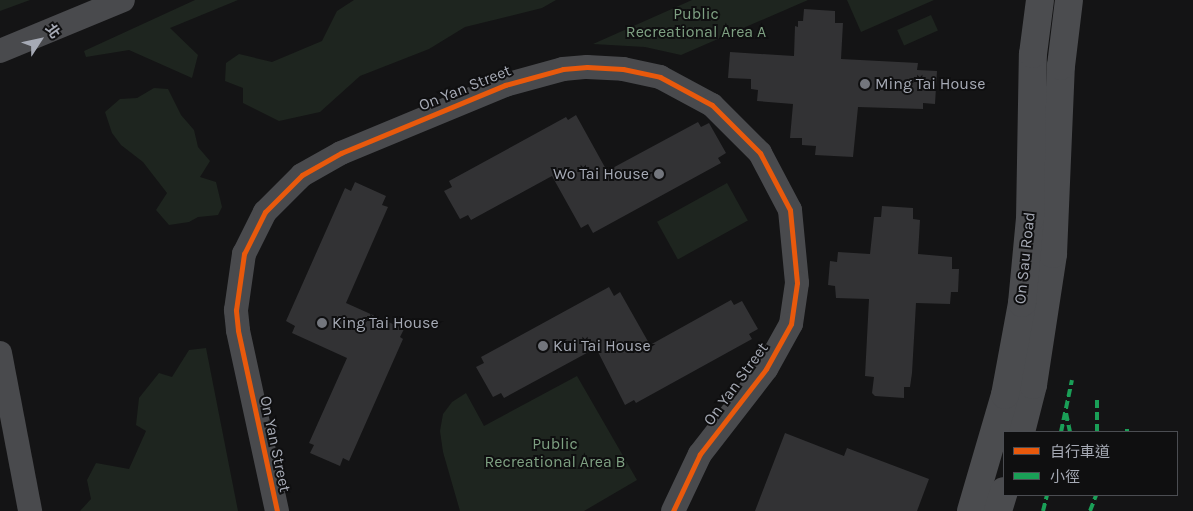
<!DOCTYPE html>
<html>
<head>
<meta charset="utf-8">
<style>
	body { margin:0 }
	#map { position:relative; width:1193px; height:511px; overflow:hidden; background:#141415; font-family:Karla,"Noto Sans TC",sans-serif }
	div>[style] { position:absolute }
	.green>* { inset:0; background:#1e251f; transform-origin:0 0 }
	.building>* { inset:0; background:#323234 }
	.minor>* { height:24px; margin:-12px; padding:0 12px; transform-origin:12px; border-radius:12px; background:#494a4d }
	.major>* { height:28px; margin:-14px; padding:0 14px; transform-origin:14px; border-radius:14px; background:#4b4c4f }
	.quiet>* { height:4px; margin-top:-2px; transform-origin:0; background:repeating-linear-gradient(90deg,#1a9f57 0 8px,transparent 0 12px) }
	.cycleway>* { height:5px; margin:-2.5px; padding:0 2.5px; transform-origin:2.5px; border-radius:2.5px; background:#e8590c }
	.dots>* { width:14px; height:14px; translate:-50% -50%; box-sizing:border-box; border:2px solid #0f0f10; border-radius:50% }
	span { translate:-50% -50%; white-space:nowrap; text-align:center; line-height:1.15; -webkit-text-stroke:4px #0f0f10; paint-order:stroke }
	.park-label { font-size:16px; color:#7ea082 }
	.poi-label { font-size:16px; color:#a6aab5 }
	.left { translate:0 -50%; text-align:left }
	.right { translate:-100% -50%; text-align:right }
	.street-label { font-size:16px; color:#a6aab5 }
	.legend { position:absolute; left:1003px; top:431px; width:175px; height:65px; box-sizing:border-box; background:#0f0f10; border:1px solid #4b4d52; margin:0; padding:6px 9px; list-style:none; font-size:15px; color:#a6aab5 }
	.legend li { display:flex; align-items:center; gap:10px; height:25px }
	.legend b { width:25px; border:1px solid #4b4d52 }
	.north { position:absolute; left:15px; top:15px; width:50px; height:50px; -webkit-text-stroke:4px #0f0f10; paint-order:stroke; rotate:55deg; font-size:14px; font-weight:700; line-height:20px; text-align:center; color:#a6aab5 }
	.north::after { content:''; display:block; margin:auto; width:18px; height:22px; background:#a6aab5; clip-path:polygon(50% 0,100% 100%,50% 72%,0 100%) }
</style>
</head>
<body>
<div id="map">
	<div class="green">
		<div style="clip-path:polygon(0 0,30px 0,0 11px)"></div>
		<div style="clip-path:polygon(195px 0,238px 0,170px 28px,198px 55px,192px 78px,129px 50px,86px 57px,84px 51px)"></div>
		<div style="clip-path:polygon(354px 0,556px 0,542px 8px,465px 27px,429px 49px,360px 76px,320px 112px,279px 121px,243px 103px,243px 88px,225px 81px,226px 63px,239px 54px,272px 62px,322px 41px,337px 11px)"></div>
		<div style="clip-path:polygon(692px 0,808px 0,681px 55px,645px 47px,593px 44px)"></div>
		<div style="clip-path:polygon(847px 0,934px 0,861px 32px)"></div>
		<div style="left:931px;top:15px;width:17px;height:37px;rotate:66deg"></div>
		<div style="clip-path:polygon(154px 88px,168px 89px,181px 115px,194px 130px,198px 147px,210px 161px,200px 177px,216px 182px,222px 207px,218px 215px,198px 217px,189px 222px,169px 225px,156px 210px,167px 193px,143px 162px,121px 145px,112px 133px,105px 112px,120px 99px,137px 98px)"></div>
		<div style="left:727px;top:183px;width:43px;height:80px;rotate:61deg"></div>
		<div style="clip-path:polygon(206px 348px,238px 511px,80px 511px,91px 499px,87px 480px,96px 463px,129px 469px,146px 431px,136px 425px,139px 398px,159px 373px,172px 377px,189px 350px)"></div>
		<div style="clip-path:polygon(577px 376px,637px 480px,584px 511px,460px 511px,443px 452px,440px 431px,443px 414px,452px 402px,466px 393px,484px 426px)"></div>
	</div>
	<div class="building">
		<div style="clip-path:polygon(804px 9px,835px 11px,835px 23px,843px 23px,841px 59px,918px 63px,917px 70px,937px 71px,935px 104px,923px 103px,923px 109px,858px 107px,853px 157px,815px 155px,816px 146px,802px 145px,802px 138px,790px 138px,793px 104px,757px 101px,758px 90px,751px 89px,751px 79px,728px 78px,730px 52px,794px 56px,795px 26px,798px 27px,798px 21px,803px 21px)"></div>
		<div style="clip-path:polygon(576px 115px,607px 171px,698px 122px,701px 127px,709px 123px,726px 153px,718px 158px,721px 163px,593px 233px,588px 224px,581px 228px,552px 176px,471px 220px,468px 215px,460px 219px,444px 191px,452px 187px,449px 181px,566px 117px,568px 120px)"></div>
		<div style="clip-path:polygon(355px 182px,386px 196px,382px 205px,388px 207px,346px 303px,404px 329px,400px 337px,403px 339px,349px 461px,343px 458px,340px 466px,310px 453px,314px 445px,309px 443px,347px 358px,292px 333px,295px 326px,286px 321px,345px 188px,351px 191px)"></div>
		<div style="clip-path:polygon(882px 206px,913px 208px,913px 219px,920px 220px,918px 254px,952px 257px,952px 269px,959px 269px,958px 292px,951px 292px,950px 304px,916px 303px,912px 373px,910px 387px,904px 387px,904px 398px,875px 396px,872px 393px,874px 377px,865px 376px,869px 299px,836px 298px,835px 286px,828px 285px,830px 261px,837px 262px,838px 252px,870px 254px,874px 217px,881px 217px)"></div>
		<div style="clip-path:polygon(609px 287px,614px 296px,620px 292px,650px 345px,731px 300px,734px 305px,742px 301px,758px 329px,749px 334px,752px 339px,636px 403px,634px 400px,625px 405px,596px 348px,504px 398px,501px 393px,493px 397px,476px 367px,484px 363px,481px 357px)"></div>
		<div style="clip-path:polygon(785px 433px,844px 456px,847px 448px,929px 479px,917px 511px,755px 511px)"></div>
	</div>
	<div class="minor">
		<div style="left:0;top:51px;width:133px;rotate:-22.5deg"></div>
		<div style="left:0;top:353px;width:161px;rotate:79.2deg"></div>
		<div style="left:277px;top:511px;width:185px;rotate:-102.2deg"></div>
		<div style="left:238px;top:330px;width:20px;rotate:-96deg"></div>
		<div style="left:236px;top:310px;width:57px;rotate:-81.9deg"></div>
		<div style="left:244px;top:254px;width:47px;rotate:-63.4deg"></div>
		<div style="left:265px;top:212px;width:52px;rotate:-45deg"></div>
		<div style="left:302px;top:175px;width:45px;rotate:-29.4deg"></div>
		<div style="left:341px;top:153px;width:178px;rotate:-22.5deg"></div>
		<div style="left:505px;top:85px;width:60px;rotate:-15.4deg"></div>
		<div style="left:563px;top:69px;width:24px;rotate:-5deg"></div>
		<div style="left:587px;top:67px;width:36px;rotate:3deg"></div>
		<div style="left:623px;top:69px;width:38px;rotate:12deg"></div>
		<div style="left:660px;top:77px;width:59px;rotate:28.3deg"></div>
		<div style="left:712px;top:105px;width:68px;rotate:45deg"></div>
		<div style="left:760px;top:153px;width:64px;rotate:62.2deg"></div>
		<div style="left:790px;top:210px;width:73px;rotate:84.5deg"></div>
		<div style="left:797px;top:283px;width:41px;rotate:98.3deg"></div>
		<div style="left:791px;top:324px;width:51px;rotate:119.1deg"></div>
		<div style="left:766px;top:369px;width:108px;rotate:127.8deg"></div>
		<div style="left:700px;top:454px;width:63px;rotate:115.3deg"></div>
	</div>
	<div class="major">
		<div style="left:1021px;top:432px;width:49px;rotate:-75.7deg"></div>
		<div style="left:1033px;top:385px;width:133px;rotate:-81.3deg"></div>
		<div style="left:1053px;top:254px;width:188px;rotate:-87.6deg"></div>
		<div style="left:1061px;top:66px;width:66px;rotate:-83.1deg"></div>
		<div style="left:971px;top:511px;width:121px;rotate:-73.7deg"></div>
		<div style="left:1005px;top:395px;width:94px;rotate:-79.5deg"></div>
		<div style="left:1022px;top:303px;width:84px;rotate:-84.6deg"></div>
		<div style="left:1030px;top:219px;width:165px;rotate:-89deg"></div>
		<div style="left:1033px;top:54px;width:54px;rotate:-82.6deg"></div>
		<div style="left:998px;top:511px;width:21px;rotate:-73deg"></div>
	</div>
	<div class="quiet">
		<div style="left:1066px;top:413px;width:19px;rotate:78deg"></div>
		<div style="left:1127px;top:429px;width:3px;rotate:90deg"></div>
		<div style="left:1061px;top:432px;width:53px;rotate:-78.1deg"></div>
		<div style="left:1097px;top:432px;width:35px;rotate:-90deg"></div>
		<div style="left:1127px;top:496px;width:1px;rotate:-90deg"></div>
		<div style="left:1043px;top:511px;width:16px;rotate:-76deg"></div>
		<div style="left:1090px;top:511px;width:17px;rotate:-69deg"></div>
	</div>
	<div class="cycleway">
		<div style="left:277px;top:511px;width:185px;rotate:-102.2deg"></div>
		<div style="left:238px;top:330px;width:20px;rotate:-96deg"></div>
		<div style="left:236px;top:310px;width:57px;rotate:-81.9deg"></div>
		<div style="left:244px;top:254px;width:47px;rotate:-63.4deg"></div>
		<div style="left:265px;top:212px;width:52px;rotate:-45deg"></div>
		<div style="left:302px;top:175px;width:45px;rotate:-29.4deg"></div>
		<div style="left:341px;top:153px;width:178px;rotate:-22.5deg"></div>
		<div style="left:505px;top:85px;width:60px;rotate:-15.4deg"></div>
		<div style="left:563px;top:69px;width:24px;rotate:-5deg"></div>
		<div style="left:587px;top:67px;width:36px;rotate:3deg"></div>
		<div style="left:623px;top:69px;width:38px;rotate:12deg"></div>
		<div style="left:660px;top:77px;width:59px;rotate:28.3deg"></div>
		<div style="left:712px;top:105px;width:68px;rotate:45deg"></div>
		<div style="left:760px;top:153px;width:64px;rotate:62.2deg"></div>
		<div style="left:790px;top:210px;width:73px;rotate:84.5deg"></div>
		<div style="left:797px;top:283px;width:41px;rotate:98.3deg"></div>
		<div style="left:791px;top:324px;width:51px;rotate:119.1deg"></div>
		<div style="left:766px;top:369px;width:108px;rotate:127.8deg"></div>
		<div style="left:700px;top:454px;width:63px;rotate:115.3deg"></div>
	</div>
	<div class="dots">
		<div style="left:865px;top:84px;background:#73767d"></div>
		<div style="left:659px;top:174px;background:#73767d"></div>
		<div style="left:322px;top:323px;background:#73767d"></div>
		<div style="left:543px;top:346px;background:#73767d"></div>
	</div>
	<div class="park-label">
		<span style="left:696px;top:23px">Public<br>Recreational Area A</span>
		<span style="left:555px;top:453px">Public<br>Recreational Area B</span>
	</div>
	<div class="poi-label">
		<span class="left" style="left:875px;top:84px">Ming Tai House</span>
		<span class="right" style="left:649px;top:174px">Wo Tai House</span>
		<span class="left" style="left:332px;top:323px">King Tai House</span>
		<span class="left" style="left:553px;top:346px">Kui Tai House</span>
	</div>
	<div class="street-label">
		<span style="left:465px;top:88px;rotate:-22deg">On Yan Street</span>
		<span style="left:1025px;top:258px;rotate:-84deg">On Sau Road</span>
		<span style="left:736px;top:384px;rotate:-54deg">On Yan Street</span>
		<span style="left:275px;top:444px;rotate:78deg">On Yan Street</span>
	</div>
	<ul class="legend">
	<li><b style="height:6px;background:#e8590c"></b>自行車道</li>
	<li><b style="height:6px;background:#1a9f57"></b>小徑</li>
	</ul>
	<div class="north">北</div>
</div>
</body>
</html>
